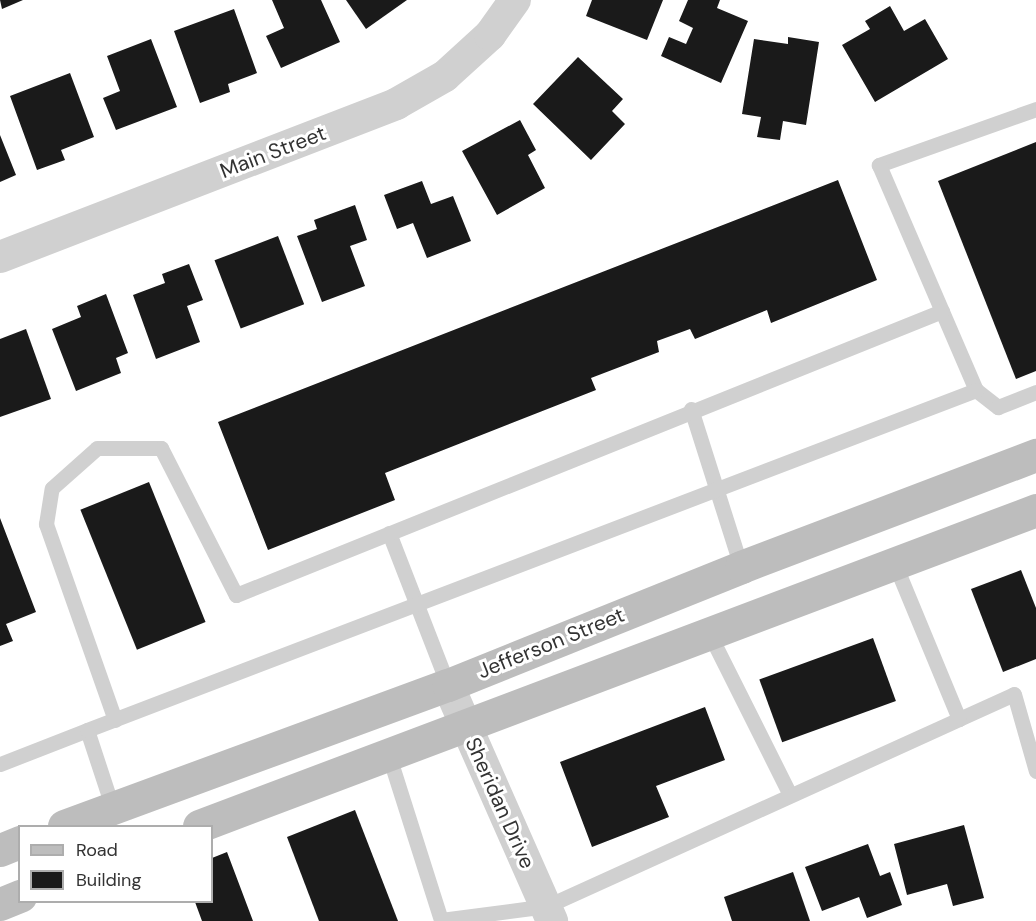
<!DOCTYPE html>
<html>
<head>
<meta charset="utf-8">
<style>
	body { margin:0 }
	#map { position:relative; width:1036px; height:921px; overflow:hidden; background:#fff; font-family:"DM Sans",sans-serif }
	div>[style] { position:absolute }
	.building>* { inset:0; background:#1a1a1a; transform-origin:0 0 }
	.service>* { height:15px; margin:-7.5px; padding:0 7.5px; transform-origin:7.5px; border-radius:7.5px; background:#d0d0d0 }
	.minor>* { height:32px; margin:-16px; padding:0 16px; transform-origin:16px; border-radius:16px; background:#d0d0d0 }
	.secondary>* { height:33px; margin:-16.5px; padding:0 16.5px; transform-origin:16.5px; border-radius:16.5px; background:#bdbdbd }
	span { translate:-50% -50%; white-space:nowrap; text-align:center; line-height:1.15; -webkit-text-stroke:6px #fff; paint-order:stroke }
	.street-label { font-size:21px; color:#333 }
	.legend { position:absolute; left:18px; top:825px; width:195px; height:78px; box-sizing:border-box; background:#fff; border:2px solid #adadad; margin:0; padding:8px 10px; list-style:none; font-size:18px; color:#333 }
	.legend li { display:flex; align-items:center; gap:12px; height:30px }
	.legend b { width:30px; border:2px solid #adadad }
</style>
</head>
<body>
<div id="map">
	<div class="building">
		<div style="clip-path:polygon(0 0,23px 0,2px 9px)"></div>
		<div style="clip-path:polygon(272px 0,321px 0,340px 42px,281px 68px,266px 36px,284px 28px)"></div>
		<div style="clip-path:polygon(346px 0,407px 0,366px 29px)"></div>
		<div style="clip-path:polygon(592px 0,663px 0,647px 40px,586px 16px)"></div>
		<div style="clip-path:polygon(688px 0,720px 0,717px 8px,748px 21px,721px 83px,661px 56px,669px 37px,686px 44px,693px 28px,679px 21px)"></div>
		<div style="clip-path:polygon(890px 6px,904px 31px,925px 19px,948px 59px,875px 102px,842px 45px,870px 29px,865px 21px)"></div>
		<div style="clip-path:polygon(234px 9px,257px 73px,228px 84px,230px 92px,200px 103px,174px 31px)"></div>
		<div style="clip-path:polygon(788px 37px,819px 42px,806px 125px,783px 121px,780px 140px,757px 137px,761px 117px,742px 114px,754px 39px,788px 44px)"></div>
		<div style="clip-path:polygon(151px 39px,177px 107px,116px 130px,103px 98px,120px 91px,107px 56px)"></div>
		<div style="clip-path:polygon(578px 57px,623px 99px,612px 111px,625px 124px,591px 160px,533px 104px)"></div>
		<div style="clip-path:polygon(70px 73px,94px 137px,61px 150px,65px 160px,37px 170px,10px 96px)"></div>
		<div style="clip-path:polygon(520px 120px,536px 150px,528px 155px,545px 188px,497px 215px,462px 151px)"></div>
		<div style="clip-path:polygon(0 135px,16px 175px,0 182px)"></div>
		<div style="clip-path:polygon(1036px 142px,1036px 371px,1016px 379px,938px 181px)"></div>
		<div style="clip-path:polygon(838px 180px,877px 280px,771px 323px,767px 310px,695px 339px,690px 329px,657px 341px,659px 352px,591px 378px,596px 390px,385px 473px,395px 500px,268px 550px,218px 422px)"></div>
		<div style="clip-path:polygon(422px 181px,431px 204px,453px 196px,471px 241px,427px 258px,413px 223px,397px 229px,384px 195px)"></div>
		<div style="clip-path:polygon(355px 205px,367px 240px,350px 246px,365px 286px,322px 302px,297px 236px,317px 229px,314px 220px)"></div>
		<div style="left:278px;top:236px;width:73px;height:68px;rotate:69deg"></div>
		<div style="clip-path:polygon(189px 264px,203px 300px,187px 306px,200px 342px,156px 359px,133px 295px,165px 283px,162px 274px)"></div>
		<div style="clip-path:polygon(106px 294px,128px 353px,116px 358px,121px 373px,76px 391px,52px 329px,81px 317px,77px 306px)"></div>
		<div style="clip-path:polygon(26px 329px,51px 399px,0 417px,0 339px)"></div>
		<div style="left:149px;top:482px;width:151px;height:74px;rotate:68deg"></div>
		<div style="clip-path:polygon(0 518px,36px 612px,6px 624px,13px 641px,0 646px)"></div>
		<div style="clip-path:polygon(1021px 570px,1036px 608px,1036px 659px,1003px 672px,971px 589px)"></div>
		<div style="left:873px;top:638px;width:67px;height:121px;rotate:70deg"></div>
		<div style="clip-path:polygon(705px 707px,725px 760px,656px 786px,669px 817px,592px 847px,560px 762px)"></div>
		<div style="clip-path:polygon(355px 810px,398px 921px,319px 921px,287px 837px)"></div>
		<div style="clip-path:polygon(964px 825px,984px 898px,953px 906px,947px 884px,907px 895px,894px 844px)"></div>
		<div style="clip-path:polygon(868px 844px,880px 876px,890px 872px,902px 905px,867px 918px,859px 897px,822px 911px,805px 867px)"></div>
		<div style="clip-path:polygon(227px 852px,253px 921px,202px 921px,195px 902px,212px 902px,212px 858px)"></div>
		<div style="clip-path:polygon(793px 872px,810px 921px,732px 921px,724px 897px)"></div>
	</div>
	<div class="service">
		<div style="left:1036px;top:109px;width:167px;rotate:160.4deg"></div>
		<div style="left:879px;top:165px;width:245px;rotate:66.7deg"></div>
		<div style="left:976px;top:390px;width:28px;rotate:38deg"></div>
		<div style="left:998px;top:407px;width:41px;rotate:-21.5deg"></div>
		<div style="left:691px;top:409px;width:166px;rotate:72.4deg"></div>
		<div style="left:389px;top:533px;width:163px;rotate:68.8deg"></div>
		<div style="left:710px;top:635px;width:179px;rotate:63.4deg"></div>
		<div style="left:959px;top:719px;width:60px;rotate:-24.4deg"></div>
		<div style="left:1014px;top:694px;width:80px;rotate:74.1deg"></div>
		<div style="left:115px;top:720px;width:208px;rotate:-109.4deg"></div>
		<div style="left:46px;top:524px;width:36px;rotate:-81deg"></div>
		<div style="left:52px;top:488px;width:60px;rotate:-41.6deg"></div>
		<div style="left:97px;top:448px;width:64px"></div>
		<div style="left:161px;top:448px;width:165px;rotate:63deg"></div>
		<div style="left:236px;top:595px;width:761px;rotate:-21.91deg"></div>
		<div style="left:388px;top:753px;width:175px;rotate:72.4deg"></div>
		<div style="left:441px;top:920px;width:107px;rotate:-7.5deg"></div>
		<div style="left:547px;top:906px;width:452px;rotate:-24.4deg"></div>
		<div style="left:959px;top:719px;width:170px;rotate:-112.5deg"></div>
		<div style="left:0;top:764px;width:93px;rotate:-21.3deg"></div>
		<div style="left:113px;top:809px;width:83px;rotate:-108.2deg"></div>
		<div style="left:87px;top:730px;width:952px;rotate:-20.93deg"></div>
	</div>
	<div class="minor">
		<div style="left:0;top:257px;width:425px;rotate:-21.1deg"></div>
		<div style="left:396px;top:104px;width:56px;rotate:-29.7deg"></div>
		<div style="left:445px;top:76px;width:61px;rotate:-42.3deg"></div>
		<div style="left:490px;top:35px;width:43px;rotate:-54.5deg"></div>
		<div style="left:448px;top:685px;width:258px;rotate:66.2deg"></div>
	</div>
	<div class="secondary">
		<div style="left:64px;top:826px;width:409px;rotate:-20.2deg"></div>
		<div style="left:448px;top:685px;width:316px;rotate:-21.9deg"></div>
		<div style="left:741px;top:567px;width:316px;rotate:-20.8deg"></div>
		<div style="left:199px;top:826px;width:895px;rotate:-20.68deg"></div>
		<div style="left:0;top:850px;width:22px;rotate:-22deg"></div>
		<div style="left:0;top:904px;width:22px;rotate:-22deg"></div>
	</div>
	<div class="street-label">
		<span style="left:273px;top:152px;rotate:-21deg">Main Street</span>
		<span style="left:551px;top:643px;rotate:-22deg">Jefferson Street</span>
		<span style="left:500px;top:803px;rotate:66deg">Sheridan Drive</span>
	</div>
	<ul class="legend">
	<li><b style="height:8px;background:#bdbdbd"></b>Road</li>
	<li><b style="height:16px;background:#1a1a1a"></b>Building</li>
	</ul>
</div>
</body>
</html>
